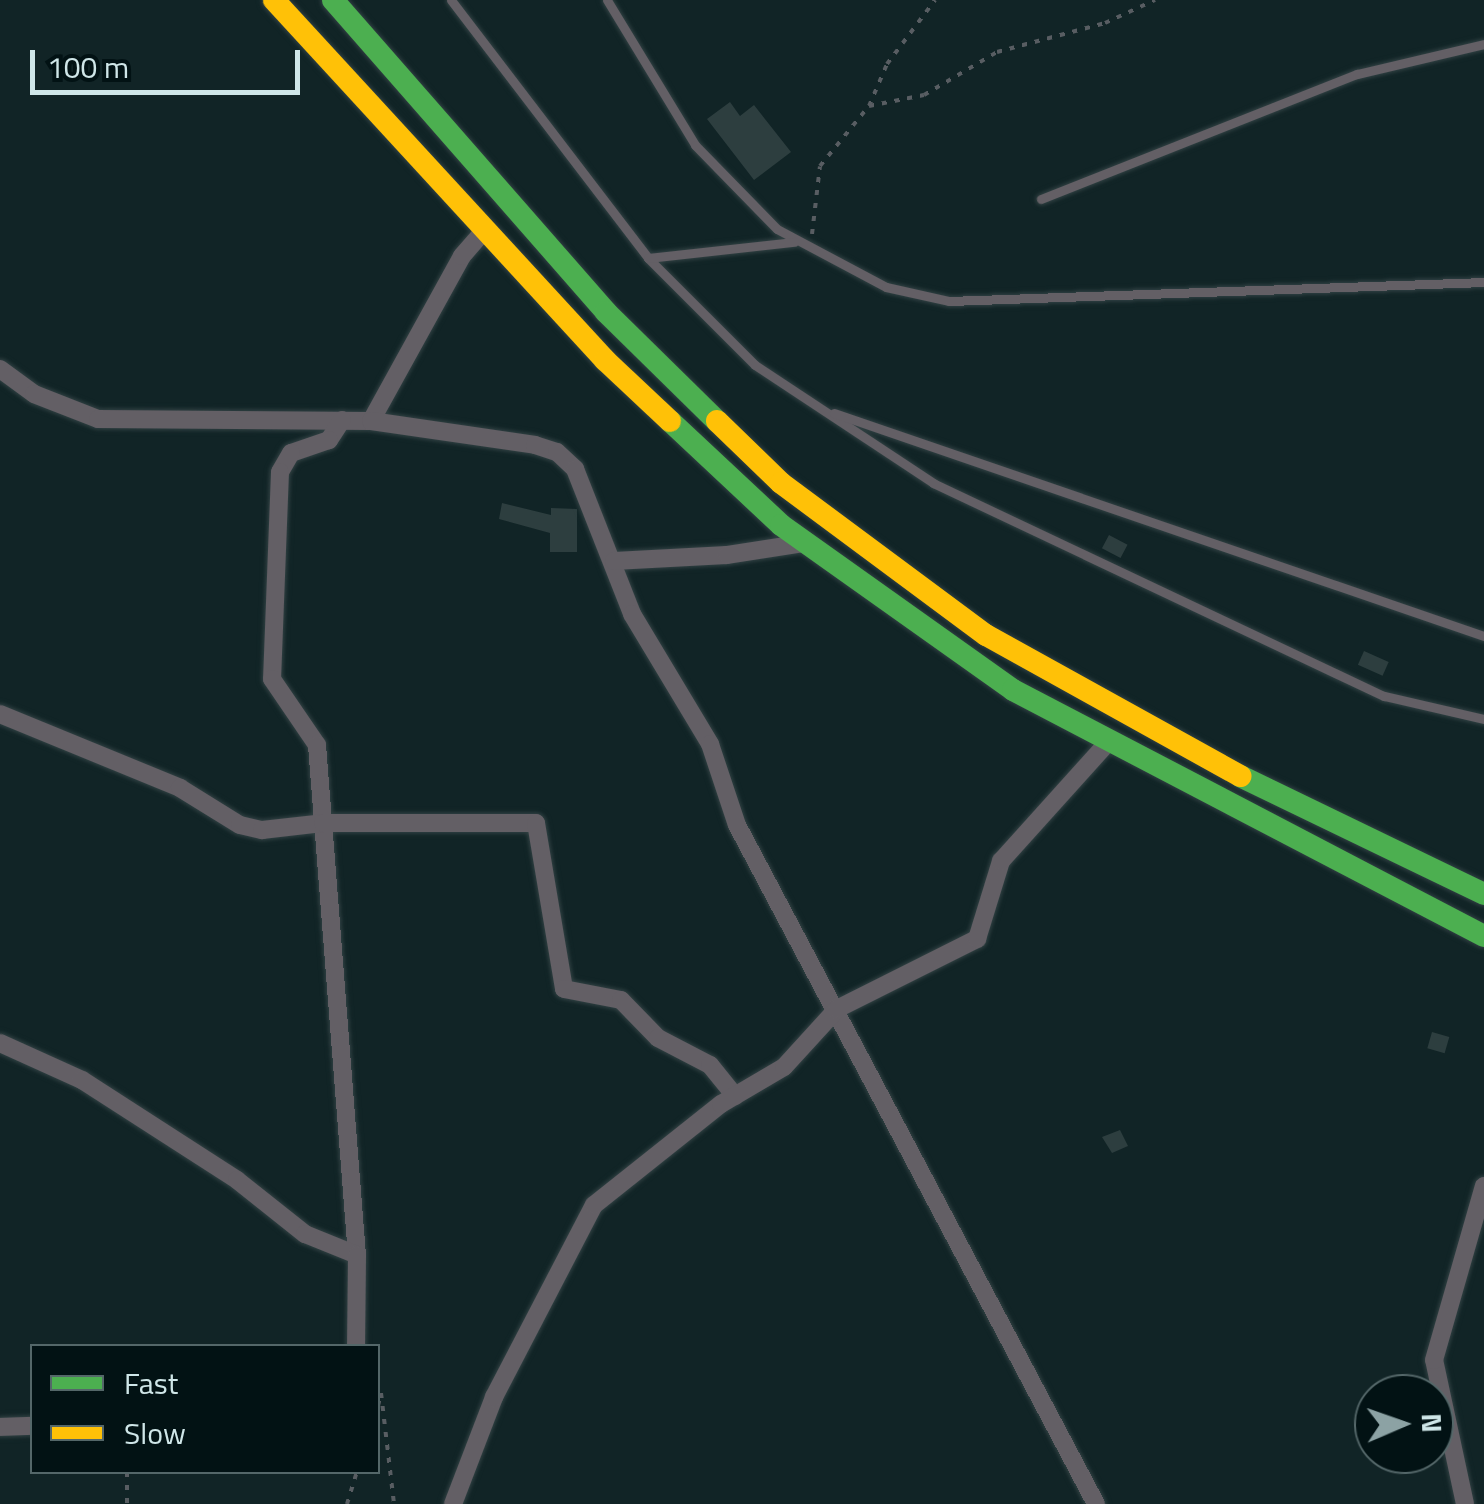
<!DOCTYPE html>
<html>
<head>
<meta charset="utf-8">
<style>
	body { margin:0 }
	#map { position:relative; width:1484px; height:1504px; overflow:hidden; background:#112426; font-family:"Titillium Web",sans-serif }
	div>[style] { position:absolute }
	.building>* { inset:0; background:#2d3e3f; transform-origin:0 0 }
	.path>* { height:4px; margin-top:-2px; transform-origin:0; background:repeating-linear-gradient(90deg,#585d62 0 5px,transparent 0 13px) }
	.roads { filter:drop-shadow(0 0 2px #314143) drop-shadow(0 0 2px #314143) }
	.lane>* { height:9px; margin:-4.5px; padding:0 4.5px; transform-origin:4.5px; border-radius:4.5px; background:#635f65 }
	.street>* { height:18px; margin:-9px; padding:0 9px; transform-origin:9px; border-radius:9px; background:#635f65 }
	.fast>* { height:22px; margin:-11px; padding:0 11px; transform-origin:11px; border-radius:11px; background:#4caf50 }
	.slow>* { height:22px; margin:-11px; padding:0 11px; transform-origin:11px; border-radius:11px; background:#ffc107 }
	span { translate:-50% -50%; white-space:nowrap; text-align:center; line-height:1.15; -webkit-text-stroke:9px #021214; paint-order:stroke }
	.legend { position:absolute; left:30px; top:1344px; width:350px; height:130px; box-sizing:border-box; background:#021214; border:2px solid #546769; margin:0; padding:12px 18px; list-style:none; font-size:30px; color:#cfe6e8 }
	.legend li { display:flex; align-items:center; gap:20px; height:50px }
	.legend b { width:50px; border:2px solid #546769 }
	.north { position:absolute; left:1354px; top:1374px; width:100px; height:100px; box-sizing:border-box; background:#021214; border:2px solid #546769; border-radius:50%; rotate:88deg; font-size:28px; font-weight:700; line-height:40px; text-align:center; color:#cfe6e8 }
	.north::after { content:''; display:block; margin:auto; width:35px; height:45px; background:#8ca2a4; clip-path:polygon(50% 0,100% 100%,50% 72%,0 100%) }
	.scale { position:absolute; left:30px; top:50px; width:270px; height:45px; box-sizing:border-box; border:5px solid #cfe6e8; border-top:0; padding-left:12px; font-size:30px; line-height:35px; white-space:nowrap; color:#cfe6e8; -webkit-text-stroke:8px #021214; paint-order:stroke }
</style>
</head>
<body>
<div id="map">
	<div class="building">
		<div style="clip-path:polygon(730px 102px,740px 116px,754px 105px,791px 152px,754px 180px,707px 119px)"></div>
		<div style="clip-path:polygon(502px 503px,551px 515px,551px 508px,577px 509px,577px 552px,550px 552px,550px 533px,499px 519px)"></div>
		<div style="left:1109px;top:535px;width:21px;height:15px;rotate:28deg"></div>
		<div style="left:1364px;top:651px;width:27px;height:15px;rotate:24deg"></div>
		<div style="left:1432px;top:1032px;width:18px;height:17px;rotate:16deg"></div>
		<div style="clip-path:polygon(1120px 1130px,1128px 1146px,1112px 1153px,1102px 1137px)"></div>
	</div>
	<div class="path">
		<div style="left:869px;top:106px;width:46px;rotate:-66.8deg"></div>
		<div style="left:887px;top:64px;width:80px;rotate:-53.1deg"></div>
		<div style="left:812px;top:234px;width:68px;rotate:-83.3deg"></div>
		<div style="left:820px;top:166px;width:77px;rotate:-50.8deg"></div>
		<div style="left:869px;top:106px;width:56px;rotate:-11.3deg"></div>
		<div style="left:924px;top:95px;width:85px;rotate:-30.5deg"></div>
		<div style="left:997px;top:52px;width:112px;rotate:-15deg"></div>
		<div style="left:1105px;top:23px;width:55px;rotate:-24.7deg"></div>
		<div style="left:378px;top:1406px;width:13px;rotate:-77deg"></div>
		<div style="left:381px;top:1393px;width:112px;rotate:83.3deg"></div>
		<div style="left:127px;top:1472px;width:32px;rotate:90deg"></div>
		<div style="left:347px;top:1504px;width:34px;rotate:-73deg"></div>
	</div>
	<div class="roads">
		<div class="lane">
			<div style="left:451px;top:0;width:325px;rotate:52.6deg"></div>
			<div style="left:648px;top:258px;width:151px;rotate:45deg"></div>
			<div style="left:755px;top:365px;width:214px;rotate:33.5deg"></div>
			<div style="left:933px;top:483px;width:499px;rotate:25.3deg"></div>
			<div style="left:1384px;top:696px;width:103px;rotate:13deg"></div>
			<div style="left:607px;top:0;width:170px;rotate:58.7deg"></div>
			<div style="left:695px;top:145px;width:117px;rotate:45.7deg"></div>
			<div style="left:777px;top:229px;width:123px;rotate:28deg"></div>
			<div style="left:886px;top:287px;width:65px;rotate:12.5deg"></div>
			<div style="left:949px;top:301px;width:535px;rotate:-2.03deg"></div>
			<div style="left:1041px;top:199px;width:340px;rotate:-21.6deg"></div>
			<div style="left:1357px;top:74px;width:130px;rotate:-13.3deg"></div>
			<div style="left:648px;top:258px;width:147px;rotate:-6.3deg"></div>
			<div style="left:834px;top:413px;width:687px;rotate:18.94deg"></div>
		</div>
		<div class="street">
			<div style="left:0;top:369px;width:42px;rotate:36.3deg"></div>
			<div style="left:34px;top:394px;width:69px;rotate:21.3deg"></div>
			<div style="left:98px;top:419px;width:273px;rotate:0.4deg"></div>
			<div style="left:371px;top:421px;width:188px;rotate:-61.1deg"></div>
			<div style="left:462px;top:256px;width:35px;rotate:-49deg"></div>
			<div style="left:342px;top:420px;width:24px;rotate:123deg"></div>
			<div style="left:329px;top:440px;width:40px;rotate:161.1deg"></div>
			<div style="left:291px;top:453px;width:22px;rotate:120deg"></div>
			<div style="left:280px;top:472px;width:207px;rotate:92.2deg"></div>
			<div style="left:272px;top:679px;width:80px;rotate:55.7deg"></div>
			<div style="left:317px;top:745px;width:512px;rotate:85.52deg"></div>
			<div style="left:371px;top:421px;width:166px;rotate:8.3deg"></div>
			<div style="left:535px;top:445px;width:23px;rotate:18deg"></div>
			<div style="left:557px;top:452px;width:25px;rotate:43deg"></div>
			<div style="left:575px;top:469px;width:156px;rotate:68.5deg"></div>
			<div style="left:632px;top:614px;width:152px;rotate:59deg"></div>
			<div style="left:710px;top:744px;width:85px;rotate:71.6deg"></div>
			<div style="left:737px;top:825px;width:768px;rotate:62.13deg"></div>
			<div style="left:614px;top:561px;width:113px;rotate:-3deg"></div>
			<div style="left:727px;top:555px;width:78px;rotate:-8.9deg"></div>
			<div style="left:0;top:714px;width:195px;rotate:22.3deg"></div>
			<div style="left:180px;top:788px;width:70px;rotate:31.7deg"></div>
			<div style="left:240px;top:825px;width:23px;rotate:13deg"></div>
			<div style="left:262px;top:830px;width:61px;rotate:-6.5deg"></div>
			<div style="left:323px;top:823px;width:213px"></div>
			<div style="left:536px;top:823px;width:168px;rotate:80.4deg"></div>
			<div style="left:564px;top:989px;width:58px;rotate:10.9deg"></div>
			<div style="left:621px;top:1000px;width:53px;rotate:45.8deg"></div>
			<div style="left:658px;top:1038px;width:59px;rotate:27.4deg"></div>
			<div style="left:710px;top:1065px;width:40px;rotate:51deg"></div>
			<div style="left:0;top:1043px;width:90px;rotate:24.3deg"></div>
			<div style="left:82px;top:1080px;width:184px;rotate:32.8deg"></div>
			<div style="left:237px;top:1180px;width:87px;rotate:38.5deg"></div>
			<div style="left:305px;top:1234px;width:56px;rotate:22deg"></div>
			<div style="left:357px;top:1255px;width:91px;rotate:90.6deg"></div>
			<div style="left:0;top:1427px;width:32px;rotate:-2deg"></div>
			<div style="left:453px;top:1504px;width:115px;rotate:-69deg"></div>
			<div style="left:494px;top:1397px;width:216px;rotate:-62.5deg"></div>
			<div style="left:594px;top:1205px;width:162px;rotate:-38.5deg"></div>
			<div style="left:721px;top:1104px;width:73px;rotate:-30.4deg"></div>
			<div style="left:784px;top:1067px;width:79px;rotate:-47.6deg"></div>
			<div style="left:837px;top:1009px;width:157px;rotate:-26.6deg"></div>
			<div style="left:977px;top:939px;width:82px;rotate:-72.9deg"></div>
			<div style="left:1001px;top:861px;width:161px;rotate:-48deg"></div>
			<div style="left:1465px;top:1504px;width:147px;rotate:-102.1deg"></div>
			<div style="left:1434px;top:1360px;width:181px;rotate:-74deg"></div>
		</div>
		<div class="fast">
			<div style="left:333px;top:0;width:415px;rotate:48.8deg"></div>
			<div style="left:606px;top:312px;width:156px;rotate:44.5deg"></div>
			<div style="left:670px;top:421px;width:152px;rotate:43.1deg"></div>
			<div style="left:781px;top:525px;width:285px;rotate:35.4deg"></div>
			<div style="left:1013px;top:690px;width:531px;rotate:27.58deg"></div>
			<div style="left:1240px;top:776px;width:271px;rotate:25.8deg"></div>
		</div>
		<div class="slow">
			<div style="left:274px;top:0;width:489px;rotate:47.4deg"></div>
			<div style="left:605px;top:360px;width:89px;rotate:43.2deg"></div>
			<div style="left:717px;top:421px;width:89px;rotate:44.1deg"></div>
			<div style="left:781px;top:483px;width:255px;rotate:36.6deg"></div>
			<div style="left:986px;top:635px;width:291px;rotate:29deg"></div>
		</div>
	</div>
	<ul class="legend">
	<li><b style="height:12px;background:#4caf50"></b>Fast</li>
	<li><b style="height:12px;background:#ffc107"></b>Slow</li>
	</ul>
	<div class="north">N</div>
	<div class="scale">100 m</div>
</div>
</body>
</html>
